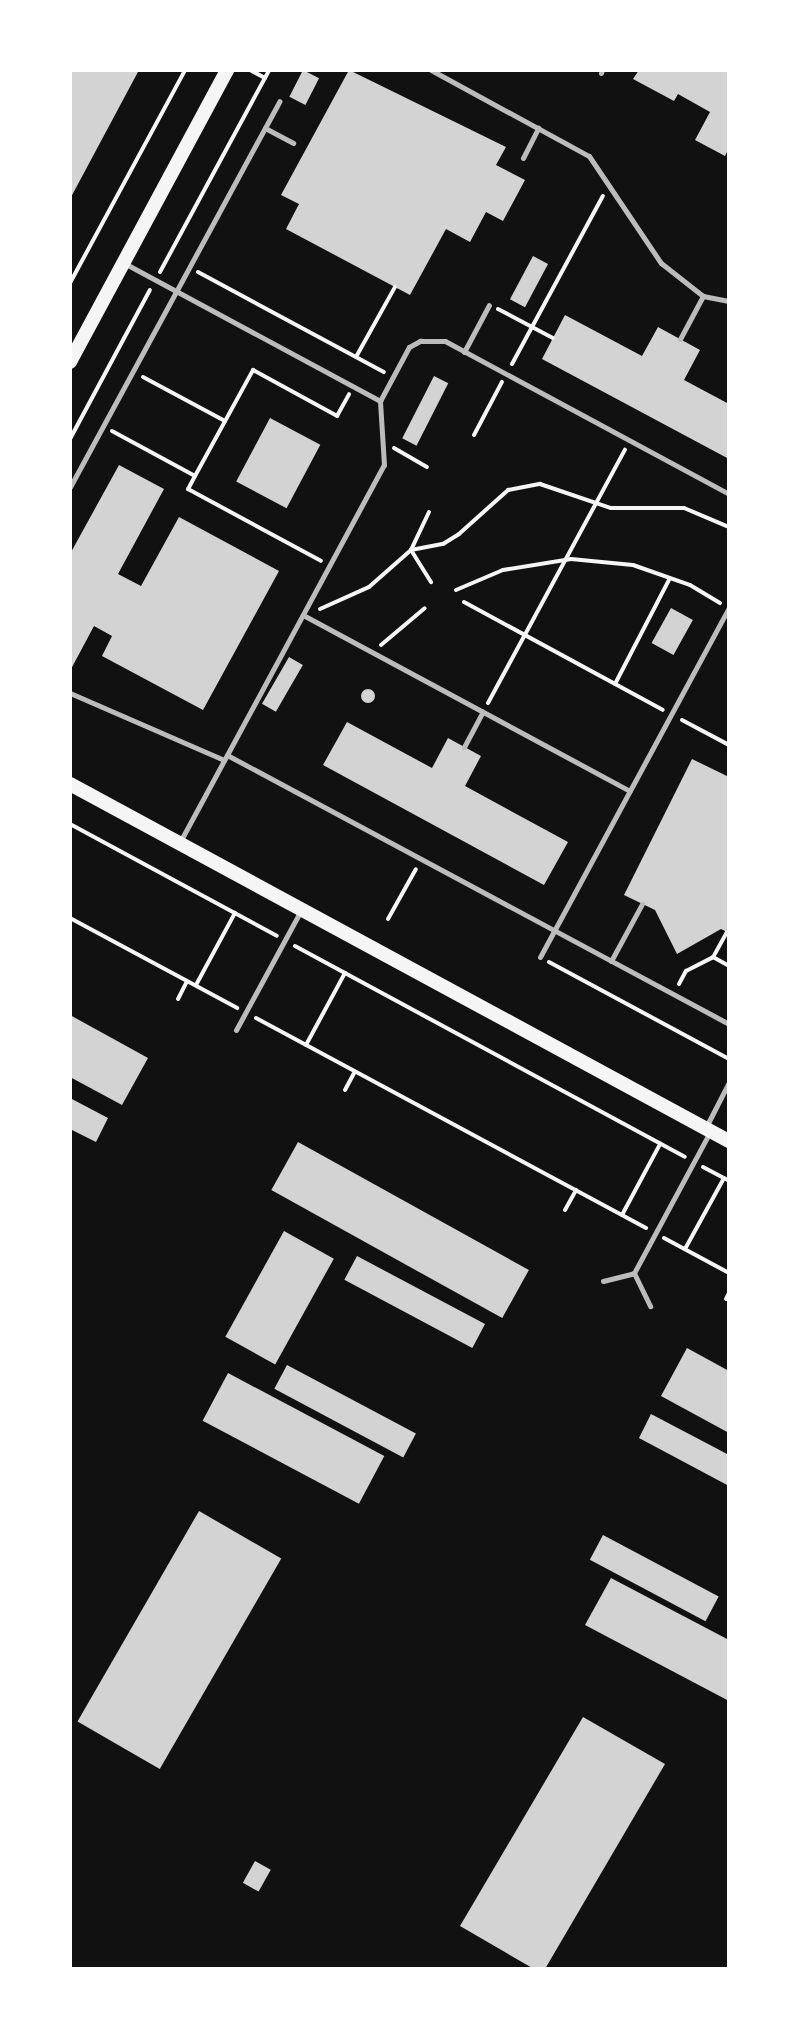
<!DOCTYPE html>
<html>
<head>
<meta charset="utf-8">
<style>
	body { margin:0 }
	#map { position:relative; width:799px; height:2039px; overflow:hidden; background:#111; font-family:Helvetica,sans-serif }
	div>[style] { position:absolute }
	.building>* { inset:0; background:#d3d3d3; transform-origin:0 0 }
	.round { border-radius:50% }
	.path>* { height:4px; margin:-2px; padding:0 2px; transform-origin:2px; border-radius:2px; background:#f5f5f5 }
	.service>* { height:5px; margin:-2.5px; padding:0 2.5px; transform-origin:2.5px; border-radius:2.5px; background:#bcbcbc }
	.secondary>* { height:14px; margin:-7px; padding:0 7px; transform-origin:7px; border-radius:7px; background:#f5f5f5 }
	span { translate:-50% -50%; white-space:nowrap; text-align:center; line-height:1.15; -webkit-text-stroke:6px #fff; paint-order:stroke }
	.frame { position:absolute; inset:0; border:72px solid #fff; pointer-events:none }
</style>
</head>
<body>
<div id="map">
	<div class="building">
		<div style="clip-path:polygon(70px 70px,139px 70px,70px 199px)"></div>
		<div style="left:303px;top:70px;width:18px;height:30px;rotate:27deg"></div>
		<div style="clip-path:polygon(349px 70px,506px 147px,496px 165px,525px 180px,503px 221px,486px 212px,470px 242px,446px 229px,410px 295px,286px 229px,299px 204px,281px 195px)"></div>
		<div style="clip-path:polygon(639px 70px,729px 70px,729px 148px,725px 156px,695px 140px,710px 112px,678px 94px,674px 101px,633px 79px)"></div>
		<div style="left:533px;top:256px;width:17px;height:49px;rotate:28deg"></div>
		<div style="clip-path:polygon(565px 315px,642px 356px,658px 327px,700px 350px,684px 380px,729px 404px,729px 459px,542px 359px)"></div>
		<div style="left:434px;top:376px;width:16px;height:70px;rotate:27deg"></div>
		<div style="left:270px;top:418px;width:57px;height:72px;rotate:28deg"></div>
		<div style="clip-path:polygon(119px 465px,164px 489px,118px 574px,141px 586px,179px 517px,279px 571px,203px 710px,102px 656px,112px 636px,94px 626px,70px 671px,70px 554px)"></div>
		<div style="left:671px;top:608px;width:25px;height:40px;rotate:29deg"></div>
		<div style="left:289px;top:657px;width:16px;height:54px;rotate:30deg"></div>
		<div class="round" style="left:361px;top:689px;width:14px;height:14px"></div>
		<div style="clip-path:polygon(347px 722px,432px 768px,448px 738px,481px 756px,465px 786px,568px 842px,544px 885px,323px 765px)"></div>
		<div style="clip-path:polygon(692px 759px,729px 777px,729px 933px,721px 929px,677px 954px,655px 910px,624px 895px)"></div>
		<div style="clip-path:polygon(70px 1015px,148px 1058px,122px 1105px,70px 1077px)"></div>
		<div style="clip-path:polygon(70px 1098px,108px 1118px,96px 1142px,70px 1129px)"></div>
		<div style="left:298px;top:1142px;width:264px;height:55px;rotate:29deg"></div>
		<div style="left:284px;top:1231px;width:57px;height:121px;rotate:29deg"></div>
		<div style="left:357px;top:1256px;width:145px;height:27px;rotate:28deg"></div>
		<div style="clip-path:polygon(687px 1348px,729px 1371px,729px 1433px,661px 1396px)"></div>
		<div style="left:287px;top:1365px;width:146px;height:27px;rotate:28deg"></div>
		<div style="left:228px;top:1373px;width:177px;height:54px;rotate:28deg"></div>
		<div style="clip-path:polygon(651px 1414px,729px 1455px,729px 1486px,639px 1438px)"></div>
		<div style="left:199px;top:1511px;width:95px;height:243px;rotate:30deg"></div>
		<div style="left:603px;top:1535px;width:131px;height:28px;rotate:28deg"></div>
		<div style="clip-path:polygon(611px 1578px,729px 1640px,729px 1701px,585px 1625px)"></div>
		<div style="clip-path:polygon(583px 1717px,665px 1764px,545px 1969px,534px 1969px,460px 1926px)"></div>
		<div style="left:255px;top:1861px;width:18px;height:25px;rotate:29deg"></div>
	</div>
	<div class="path">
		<div style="left:250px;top:70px;width:17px;rotate:28deg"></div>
		<div style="left:160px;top:272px;width:230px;rotate:-61.6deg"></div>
		<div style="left:198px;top:272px;width:211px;rotate:28.3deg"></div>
		<div style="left:70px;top:283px;width:242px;rotate:-61.6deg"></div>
		<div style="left:498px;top:309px;width:62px;rotate:27.8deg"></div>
		<div style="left:356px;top:357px;width:80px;rotate:-60.9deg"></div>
		<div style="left:512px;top:364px;width:191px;rotate:-61.6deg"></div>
		<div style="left:143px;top:377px;width:93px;rotate:28.2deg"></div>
		<div style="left:112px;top:431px;width:94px;rotate:28.5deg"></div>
		<div style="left:195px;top:476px;width:121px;rotate:-61.3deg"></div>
		<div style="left:253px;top:370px;width:96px;rotate:28.7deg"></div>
		<div style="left:337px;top:416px;width:25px;rotate:-61deg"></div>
		<div style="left:474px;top:435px;width:60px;rotate:-62.2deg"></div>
		<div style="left:70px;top:439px;width:169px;rotate:-61.8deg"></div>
		<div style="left:394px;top:448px;width:38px;rotate:30deg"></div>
		<div style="left:195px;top:476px;width:15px;rotate:118deg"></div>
		<div style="left:188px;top:489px;width:151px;rotate:28.4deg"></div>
		<div style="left:429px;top:512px;width:42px;rotate:115.3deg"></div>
		<div style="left:411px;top:550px;width:38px;rotate:58deg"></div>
		<div style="left:456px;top:590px;width:51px;rotate:-23.1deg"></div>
		<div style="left:503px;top:570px;width:69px;rotate:-9.2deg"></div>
		<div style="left:571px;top:559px;width:62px;rotate:5.5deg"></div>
		<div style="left:633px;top:565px;width:60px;rotate:19.3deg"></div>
		<div style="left:690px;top:585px;width:35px;rotate:31deg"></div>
		<div style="left:464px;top:602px;width:226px;rotate:28.5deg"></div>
		<div style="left:320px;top:609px;width:54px;rotate:-24.2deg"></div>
		<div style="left:369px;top:587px;width:56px;rotate:-41.4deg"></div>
		<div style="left:411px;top:550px;width:33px;rotate:-11deg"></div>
		<div style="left:443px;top:544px;width:19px;rotate:-32deg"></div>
		<div style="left:459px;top:534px;width:66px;rotate:-41.9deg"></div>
		<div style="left:508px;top:490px;width:33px;rotate:-11deg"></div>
		<div style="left:540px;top:484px;width:75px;rotate:18.7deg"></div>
		<div style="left:611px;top:508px;width:73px"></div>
		<div style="left:684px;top:508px;width:49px;rotate:22.9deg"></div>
		<div style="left:381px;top:645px;width:57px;rotate:-40.1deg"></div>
		<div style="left:615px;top:684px;width:119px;rotate:-62.6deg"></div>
		<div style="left:488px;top:703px;width:288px;rotate:-61.6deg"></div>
		<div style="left:682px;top:720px;width:53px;rotate:28deg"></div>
		<div style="left:70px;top:824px;width:235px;rotate:28.4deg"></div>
		<div style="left:70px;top:918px;width:190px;rotate:28.3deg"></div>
		<div style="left:388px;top:919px;width:57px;rotate:-60.8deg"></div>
		<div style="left:727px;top:932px;width:29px;rotate:119deg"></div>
		<div style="left:713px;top:957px;width:18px;rotate:29deg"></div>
		<div style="left:295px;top:946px;width:443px;rotate:28.4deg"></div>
		<div style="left:549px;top:962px;width:204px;rotate:28.3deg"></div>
		<div style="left:679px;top:984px;width:15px;rotate:-62deg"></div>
		<div style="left:686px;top:971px;width:30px;rotate:-27deg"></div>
		<div style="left:196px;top:985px;width:82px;rotate:-61.6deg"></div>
		<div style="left:178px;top:999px;width:20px;rotate:-63deg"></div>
		<div style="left:256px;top:1018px;width:443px;rotate:28.3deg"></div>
		<div style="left:306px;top:1045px;width:82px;rotate:-61.6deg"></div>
		<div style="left:345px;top:1090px;width:21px;rotate:-62deg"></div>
		<div style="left:703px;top:1167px;width:30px;rotate:28deg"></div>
		<div style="left:565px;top:1210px;width:23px;rotate:-61deg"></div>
		<div style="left:622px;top:1215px;width:81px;rotate:-61.8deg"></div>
		<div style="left:664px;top:1238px;width:74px;rotate:28.3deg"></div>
		<div style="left:685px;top:1249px;width:81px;rotate:-61.2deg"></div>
		<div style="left:726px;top:1299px;width:7px;rotate:-63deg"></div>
	</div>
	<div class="service">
		<div style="left:431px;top:70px;width:180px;rotate:28.6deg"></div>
		<div style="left:589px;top:156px;width:129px;rotate:56.1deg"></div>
		<div style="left:661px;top:263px;width:53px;rotate:38.2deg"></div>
		<div style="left:703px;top:296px;width:26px;rotate:11deg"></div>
		<div style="left:601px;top:73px;width:3px;rotate:-72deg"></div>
		<div style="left:265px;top:128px;width:32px;rotate:28deg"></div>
		<div style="left:523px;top:158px;width:34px;rotate:-63deg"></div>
		<div style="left:124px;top:263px;width:291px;rotate:28.3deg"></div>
		<div style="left:380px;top:401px;width:61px;rotate:-61.8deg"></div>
		<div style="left:409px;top:347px;width:13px;rotate:-29deg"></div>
		<div style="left:420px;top:341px;width:25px"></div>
		<div style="left:445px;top:341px;width:323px;rotate:28.3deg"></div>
		<div style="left:680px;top:339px;width:49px;rotate:-61.9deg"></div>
		<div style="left:464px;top:352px;width:53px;rotate:-62deg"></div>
		<div style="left:70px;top:487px;width:439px;rotate:-61.5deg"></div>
		<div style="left:303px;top:615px;width:371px;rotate:28.3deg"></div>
		<div style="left:70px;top:693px;width:168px;rotate:23.5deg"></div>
		<div style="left:464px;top:747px;width:40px;rotate:-62deg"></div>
		<div style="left:227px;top:755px;width:570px;rotate:28.18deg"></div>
		<div style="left:181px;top:840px;width:426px;rotate:-61.6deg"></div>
		<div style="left:384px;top:465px;width:64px;rotate:-93.6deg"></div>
		<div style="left:540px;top:957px;width:398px;rotate:-61.6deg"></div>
		<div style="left:611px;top:961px;width:65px;rotate:-61.5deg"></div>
		<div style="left:236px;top:1030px;width:134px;rotate:-61.5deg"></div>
		<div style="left:706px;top:1127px;width:51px;rotate:-62.9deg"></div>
		<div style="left:634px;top:1273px;width:37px;rotate:64deg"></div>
		<div style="left:603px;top:1281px;width:32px;rotate:-14deg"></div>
		<div style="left:634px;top:1273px;width:160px;rotate:-61.7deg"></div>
	</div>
	<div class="secondary">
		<div style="left:70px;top:362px;width:332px;rotate:-61.7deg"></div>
		<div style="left:70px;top:784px;width:749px;rotate:28.45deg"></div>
	</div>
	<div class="frame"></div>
</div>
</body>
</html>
